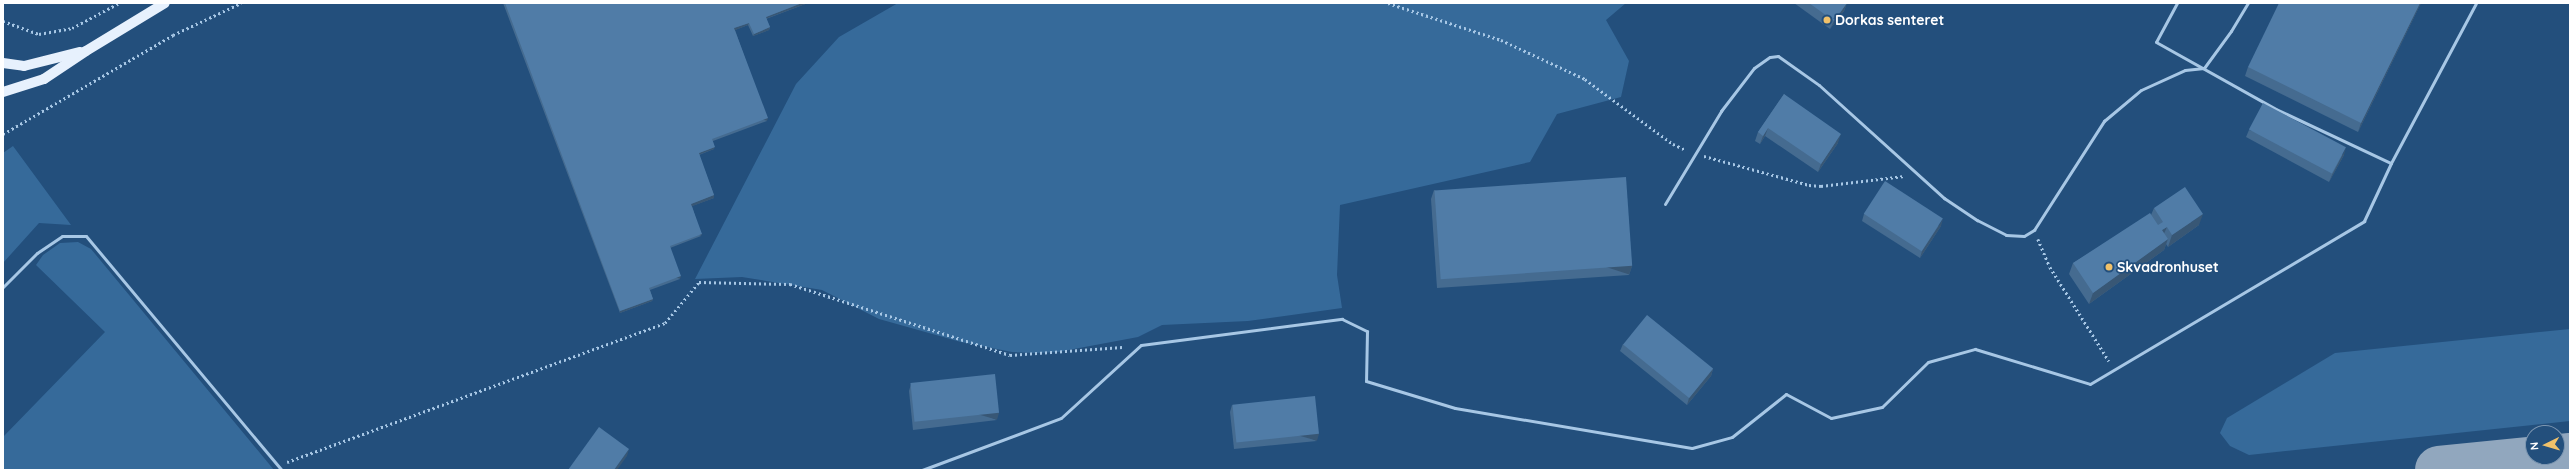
<!DOCTYPE html>
<html>
<head>
<meta charset="utf-8">
<style>
	body { margin:0 }
	#map { position:relative; width:2573px; height:473px; overflow:hidden; background:#234f7c; font-family:Quicksand,sans-serif }
	div>[style] { position:absolute }
	.green>* { inset:0; background:#366a9a }
	.taxiway>* { height:48px; margin:-24px; padding:0 24px; transform-origin:24px; border-radius:24px; background:#91a7be }
	.path>* { height:2.5px; margin-top:-1.25px; transform-origin:0; background:repeating-linear-gradient(90deg,#a7c7e5 0 2px,transparent 0 5px) }
	.lane>* { height:3px; margin:-1.5px; padding:0 1.5px; transform-origin:1.5px; border-radius:1.5px; background:#a7c7e5 }
	.primary>* { height:10px; margin:-5px; padding:0 5px; transform-origin:5px; border-radius:5px; background:#e7f1fd }
	.wall>* { inset:0; background:#456b90 }
	.shaded-wall>* { inset:0; background:#385775; transform-origin:0 0 }
	.building>* { inset:0; background:#507ca7; transform-origin:0 0 }
	.dots>* { width:11px; height:11px; translate:-50% -50%; box-sizing:border-box; border:2px solid #234f7c; border-radius:50% }
	span { translate:-50% -50%; white-space:nowrap; text-align:center; line-height:1.15; -webkit-text-stroke:3.5px #234f7c; paint-order:stroke }
	.poi-label { font-size:14px; color:#fff; font-weight:700 }
	.left { translate:0 -50%; text-align:left }
	.frame { position:absolute; inset:0; border:4px solid #fff; pointer-events:none }
	.north { position:absolute; left:2525px; top:425px; width:40px; height:40px; box-sizing:border-box; background:#234f7c; border:1px solid #7b95b0; border-radius:50%; rotate:265deg; font-size:11px; font-weight:700; line-height:16px; text-align:center; color:#fff }
	.north::after { content:''; display:block; margin:auto; width:14px; height:18px; background:#f0c16a; clip-path:polygon(50% 0,100% 100%,50% 72%,0 100%) }
</style>
</head>
<body>
<div id="map">
	<div class="green">
		<div style="clip-path:polygon(898px 3px,1626px 3px,1606px 20px,1629px 61px,1621px 97px,1557px 114px,1530px 162px,1340px 205px,1337px 275px,1342px 308px,1248px 321px,1162px 325px,1138px 337px,1058px 352px,1036px 353px,1012px 352px,961px 342px,879px 319px,822px 290px,742px 277px,695px 279px,796px 84px,839px 37px)"></div>
		<div style="clip-path:polygon(13px 146px,71px 225px,39px 223px,3px 263px,3px 153px)"></div>
		<div style="clip-path:polygon(78px 242px,91px 249px,274px 470px,3px 470px,3px 437px,105px 332px,36px 265px,43px 255px,60px 243px)"></div>
		<div style="clip-path:polygon(2570px 329px,2570px 421px,2249px 455px,2230px 446px,2220px 433px,2227px 418px,2335px 353px)"></div>
	</div>
	<div class="taxiway">
		<div style="left:2439px;top:470px;width:132px;rotate:-5.7deg"></div>
	</div>
	<div class="path">
		<div style="left:1388px;top:3px;width:119px;rotate:18.1deg"></div>
		<div style="left:1501px;top:40px;width:93px;rotate:24.9deg"></div>
		<div style="left:1585px;top:79px;width:109px;rotate:36.5deg"></div>
		<div style="left:1673px;top:144px;width:14px;rotate:25deg"></div>
		<div style="left:3px;top:21px;width:38px;rotate:20deg"></div>
		<div style="left:39px;top:34px;width:34px;rotate:-10deg"></div>
		<div style="left:72px;top:28px;width:53px;rotate:-28deg"></div>
		<div style="left:3px;top:134px;width:197px;rotate:-30.2deg"></div>
		<div style="left:173px;top:35px;width:75px;rotate:-25.2deg"></div>
		<div style="left:1704px;top:156px;width:109px;rotate:15.4deg"></div>
		<div style="left:1809px;top:185px;width:12px;rotate:5deg"></div>
		<div style="left:1821px;top:186px;width:84px;rotate:-6.9deg"></div>
		<div style="left:2038px;top:239px;width:30px;rotate:67deg"></div>
		<div style="left:2050px;top:267px;width:111px;rotate:57.9deg"></div>
		<div style="left:287px;top:462px;width:403px;rotate:-20.2deg"></div>
		<div style="left:665px;top:323px;width:53px;rotate:-50.3deg"></div>
		<div style="left:699px;top:282px;width:91px;rotate:1.3deg"></div>
		<div style="left:790px;top:284px;width:231px;rotate:17.9deg"></div>
		<div style="left:1010px;top:355px;width:113px;rotate:-4deg"></div>
	</div>
	<div class="lane">
		<div style="left:2177px;top:3px;width:44px;rotate:118.3deg"></div>
		<div style="left:2156px;top:42px;width:137px;rotate:29.2deg"></div>
		<div style="left:2276px;top:109px;width:127px;rotate:25.2deg"></div>
		<div style="left:1665px;top:204px;width:109px;rotate:-58.9deg"></div>
		<div style="left:1721px;top:111px;width:54px;rotate:-52.5deg"></div>
		<div style="left:1754px;top:68px;width:19px;rotate:-35deg"></div>
		<div style="left:1770px;top:57px;width:8px;rotate:-7deg"></div>
		<div style="left:1778px;top:56px;width:50px;rotate:35.3deg"></div>
		<div style="left:1819px;top:85px;width:169px;rotate:42.1deg"></div>
		<div style="left:1944px;top:198px;width:40px;rotate:34deg"></div>
		<div style="left:1977px;top:220px;width:33px;rotate:27deg"></div>
		<div style="left:2006px;top:235px;width:18px;rotate:3deg"></div>
		<div style="left:2024px;top:236px;width:12px;rotate:-31deg"></div>
		<div style="left:2034px;top:230px;width:130px;rotate:-57.3deg"></div>
		<div style="left:2104px;top:121px;width:48px;rotate:-40deg"></div>
		<div style="left:2141px;top:90px;width:48px;rotate:-24.4deg"></div>
		<div style="left:2185px;top:70px;width:19px;rotate:-6deg"></div>
		<div style="left:2204px;top:68px;width:46px;rotate:-53.9deg"></div>
		<div style="left:2231px;top:31px;width:33px;rotate:-59deg"></div>
		<div style="left:3px;top:287px;width:48px;rotate:-45deg"></div>
		<div style="left:37px;top:253px;width:30px;rotate:-34deg"></div>
		<div style="left:62px;top:236px;width:24px"></div>
		<div style="left:86px;top:236px;width:305px;rotate:50.1deg"></div>
		<div style="left:922px;top:470px;width:148px;rotate:-20.5deg"></div>
		<div style="left:1061px;top:418px;width:108px;rotate:-42.4deg"></div>
		<div style="left:1141px;top:345px;width:203px;rotate:-7.4deg"></div>
		<div style="left:1342px;top:319px;width:28px;rotate:26deg"></div>
		<div style="left:1367px;top:331px;width:50px;rotate:91.1deg"></div>
		<div style="left:1366px;top:381px;width:93px;rotate:16.9deg"></div>
		<div style="left:1455px;top:408px;width:240px;rotate:9.6deg"></div>
		<div style="left:1692px;top:448px;width:41px;rotate:-15.4deg"></div>
		<div style="left:1732px;top:437px;width:69px;rotate:-38.5deg"></div>
		<div style="left:1786px;top:394px;width:51px;rotate:28.1deg"></div>
		<div style="left:1831px;top:418px;width:52px;rotate:-12.2deg"></div>
		<div style="left:1882px;top:407px;width:64px;rotate:-44.4deg"></div>
		<div style="left:1928px;top:362px;width:49px;rotate:-15.5deg"></div>
		<div style="left:1975px;top:349px;width:120px;rotate:16.9deg"></div>
		<div style="left:2090px;top:384px;width:319px;rotate:-30.7deg"></div>
		<div style="left:2364px;top:221px;width:64px;rotate:-65deg"></div>
		<div style="left:2391px;top:163px;width:181px;rotate:-62deg"></div>
	</div>
	<div class="primary">
		<div style="left:3px;top:63px;width:21px;rotate:8deg"></div>
		<div style="left:24px;top:66px;width:58px;rotate:-14deg"></div>
		<div style="left:3px;top:92px;width:43px;rotate:-17.6deg"></div>
		<div style="left:44px;top:79px;width:50px;rotate:-33.7deg"></div>
		<div style="left:86px;top:51px;width:92px;rotate:-31.3deg"></div>
	</div>
	<div class="wall">
		<div style="clip-path:polygon(503px 3px,808px 3px,766px 19px,770px 27px,769px 30px,753px 36px,748px 25px,735px 30px,767px 121px,713px 141px,714px 149px,699px 155px,714px 195px,714px 198px,692px 206px,701px 236px,670px 248px,680px 279px,650px 290px,653px 299px,652px 301px,620px 313px)"></div>
		<div style="clip-path:polygon(1794px 3px,1847px 3px,1844px 11px,1830px 29px)"></div>
		<div style="clip-path:polygon(2421px 3px,2358px 132px,2245px 76px,2248px 67px)"></div>
		<div style="clip-path:polygon(1784px 94px,1838px 143px,1818px 172px,1765px 136px,1760px 144px,1755px 141px,1758px 132px)"></div>
		<div style="clip-path:polygon(2249px 130px,2344px 155px,2329px 182px,2246px 137px)"></div>
		<div style="clip-path:polygon(1434px 190px,1632px 266px,1629px 275px,1437px 288px,1431px 199px)"></div>
		<div style="clip-path:polygon(2154px 208px,2199px 225px,2168px 247px,2166px 244px,2164px 250px,2089px 304px,2069px 274px,2073px 263px,2151px 215px)"></div>
		<div style="clip-path:polygon(1864px 214px,1941px 226px,1920px 258px,1862px 221px)"></div>
		<div style="clip-path:polygon(1623px 344px,1713px 369px,1711px 376px,1687px 405px,1620px 351px)"></div>
		<div style="clip-path:polygon(911px 384px,997px 420px,913px 430px,909px 391px)"></div>
		<div style="clip-path:polygon(1232px 405px,1317px 441px,1234px 449px,1230px 412px)"></div>
	</div>
	<div class="shaded-wall">
		<div style="clip-path:polygon(802px 3px,808px 3px,765px 19px,766px 17px)"></div>
		<div style="clip-path:polygon(1847px 3px,1844px 11px,1830px 29px,1834px 21px)"></div>
		<div style="clip-path:polygon(2420px 3px,2421px 3px,2358px 132px,2361px 123px)"></div>
		<div style="clip-path:polygon(749px 23px,748px 25px,733px 31px,734px 28px)"></div>
		<div style="clip-path:polygon(770px 27px,769px 30px,753px 36px,754px 34px)"></div>
		<div style="left:768px;top:118px;width:3px;height:60px;rotate:108deg"></div>
		<div style="clip-path:polygon(1768px 128px,1765px 136px,1760px 144px,1763px 136px)"></div>
		<div style="clip-path:polygon(1841px 134px,1838px 143px,1818px 172px,1821px 164px)"></div>
		<div style="clip-path:polygon(715px 147px,714px 149px,698px 155px,699px 153px)"></div>
		<div style="clip-path:polygon(2346px 148px,2344px 155px,2329px 182px,2332px 175px)"></div>
		<div style="clip-path:polygon(714px 195px,714px 198px,690px 207px,691px 204px)"></div>
		<div style="clip-path:polygon(2203px 214px,2199px 225px,2168px 247px,2172px 235px)"></div>
		<div style="clip-path:polygon(1943px 219px,1941px 226px,1920px 258px,1922px 251px)"></div>
		<div style="clip-path:polygon(2167px 227px,2162px 238px,2162px 230px)"></div>
		<div style="left:702px;top:234px;width:2px;height:34px;rotate:117deg"></div>
		<div style="clip-path:polygon(2168px 239px,2164px 250px,2089px 304px,2093px 293px)"></div>
		<div style="left:1632px;top:266px;width:9px;height:192px;rotate:108deg"></div>
		<div style="left:681px;top:276px;width:3px;height:34px;rotate:108deg"></div>
		<div style="clip-path:polygon(653px 299px,652px 301px,620px 313px,620px 311px)"></div>
		<div style="clip-path:polygon(1713px 369px,1711px 376px,1687px 405px,1689px 398px)"></div>
		<div style="left:999px;top:413px;width:7px;height:84px;rotate:106deg"></div>
		<div style="left:1319px;top:434px;width:7px;height:83px;rotate:106deg"></div>
		<div style="clip-path:polygon(629px 449px,627px 456px,617px 470px,614px 470px)"></div>
	</div>
	<div class="building">
		<div style="clip-path:polygon(505px 3px,802px 3px,766px 17px,770px 27px,754px 34px,749px 23px,734px 28px,768px 118px,712px 139px,715px 147px,699px 153px,714px 195px,691px 204px,702px 234px,670px 246px,681px 276px,649px 288px,653px 299px,620px 311px)"></div>
		<div style="clip-path:polygon(1809px 3px,1847px 3px,1834px 21px)"></div>
		<div style="clip-path:polygon(2279px 3px,2420px 3px,2361px 123px,2248px 67px)"></div>
		<div style="clip-path:polygon(1784px 94px,1841px 134px,1821px 164px,1768px 128px,1763px 136px,1758px 132px)"></div>
		<div style="left:2263px;top:103px;width:94px;height:30px;rotate:28deg"></div>
		<div style="left:1626px;top:177px;width:89px;height:192px;rotate:86deg"></div>
		<div style="left:1885px;top:181px;width:69px;height:39px;rotate:33deg"></div>
		<div style="clip-path:polygon(2185px 187px,2203px 214px,2172px 235px,2167px 227px,2162px 230px,2168px 239px,2093px 293px,2073px 263px,2150px 213px,2158px 225px,2163px 222px,2154px 208px)"></div>
		<div style="left:1647px;top:315px;width:85px;height:38px;rotate:39deg"></div>
		<div style="left:995px;top:374px;width:39px;height:85px;rotate:84deg"></div>
		<div style="left:1315px;top:396px;width:38px;height:83px;rotate:84deg"></div>
		<div style="clip-path:polygon(599px 427px,629px 449px,614px 470px,568px 470px)"></div>
	</div>
	<div class="dots">
		<div style="left:1827px;top:20px;background:#f0c16a"></div>
		<div style="left:2109px;top:267px;background:#f0c16a"></div>
	</div>
	<div class="poi-label">
		<span class="left" style="left:1835px;top:20px">Dorkas senteret</span>
		<span class="left" style="left:2117px;top:267px">Skvadronhuset</span>
	</div>
	<div class="frame"></div>
	<div class="north">N</div>
</div>
</body>
</html>
